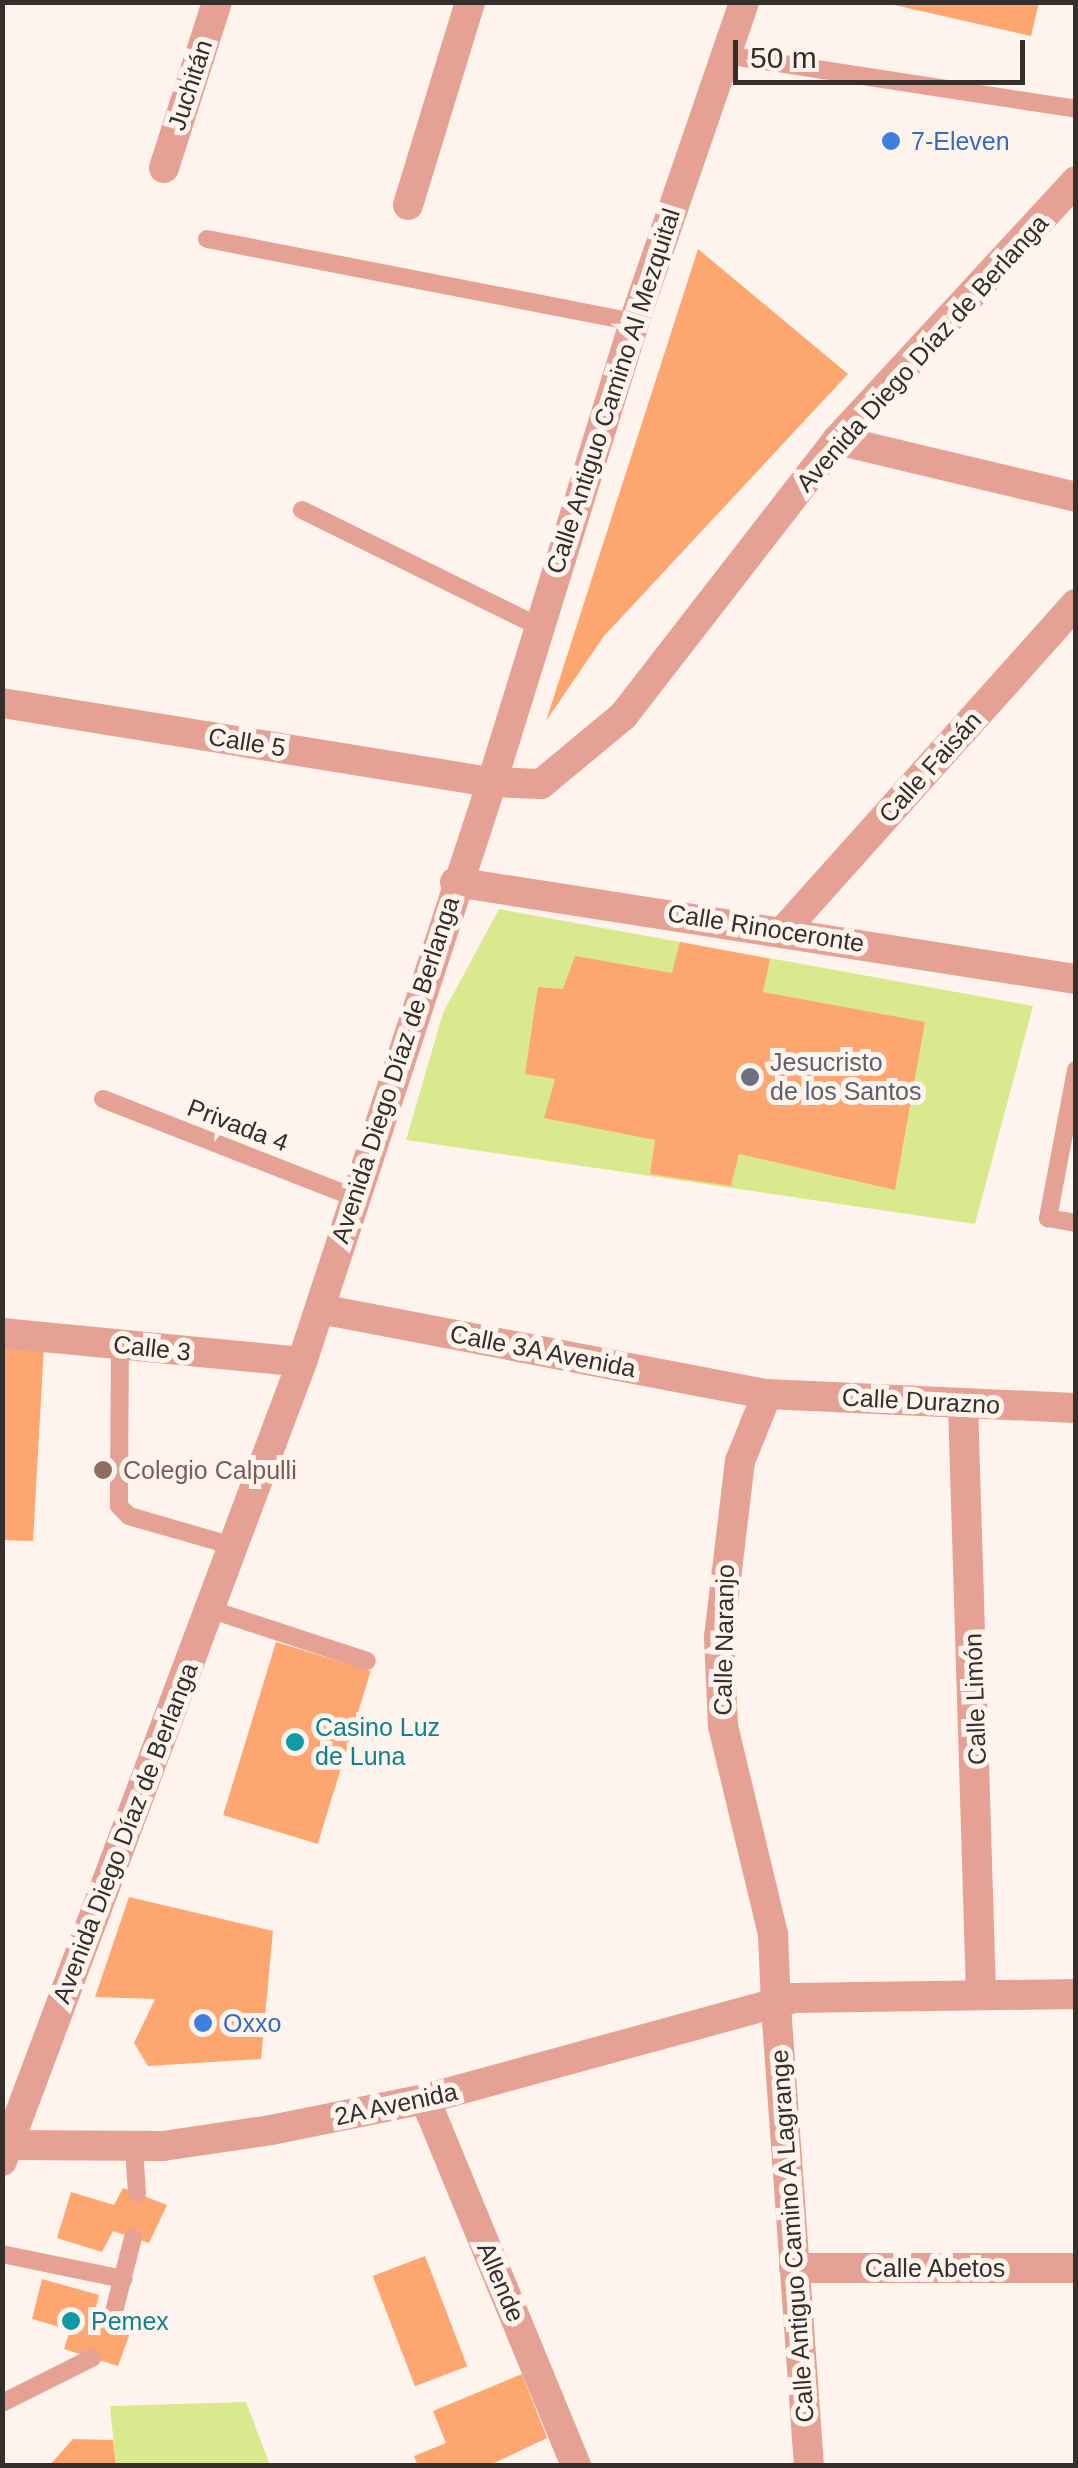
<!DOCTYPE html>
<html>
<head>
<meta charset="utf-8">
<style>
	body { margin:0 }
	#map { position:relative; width:1078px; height:2468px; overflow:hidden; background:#fef4ed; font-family:Helvetica,sans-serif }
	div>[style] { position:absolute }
	.green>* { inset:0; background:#dbe98e }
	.building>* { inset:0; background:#fea66f; transform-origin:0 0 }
	.service>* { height:18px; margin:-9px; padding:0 9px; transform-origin:9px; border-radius:9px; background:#e5a194 }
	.minor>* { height:30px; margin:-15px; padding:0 15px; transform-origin:15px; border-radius:15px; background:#e5a194 }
	.tertiary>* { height:30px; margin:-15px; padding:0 15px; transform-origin:15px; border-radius:15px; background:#e5a194 }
	.dots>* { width:28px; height:28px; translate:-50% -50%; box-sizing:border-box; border:5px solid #fef4ed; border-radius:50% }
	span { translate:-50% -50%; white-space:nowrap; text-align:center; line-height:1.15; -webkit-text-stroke:10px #fef4ed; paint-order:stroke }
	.street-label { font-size:25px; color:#342f2b }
	.shop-label { font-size:25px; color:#366cbe }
	.left { translate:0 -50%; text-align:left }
	.worship-label { font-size:25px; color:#5b616d }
	.education-label { font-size:25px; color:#785e54 }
	.culture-label { font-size:25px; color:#0d838f }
	.frame { position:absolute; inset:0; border:5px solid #342f2b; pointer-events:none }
	.scale { position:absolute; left:733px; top:40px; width:292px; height:45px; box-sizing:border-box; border:5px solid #342f2b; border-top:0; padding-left:12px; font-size:30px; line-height:35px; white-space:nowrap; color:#342f2b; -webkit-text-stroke:8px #fef4ed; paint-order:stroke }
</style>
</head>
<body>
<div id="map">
	<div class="green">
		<div style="clip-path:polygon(499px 909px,1033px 1006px,975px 1224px,406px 1140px,443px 1013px)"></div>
		<div style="clip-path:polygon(246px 2402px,270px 2465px,116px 2465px,110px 2406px)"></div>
	</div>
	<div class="building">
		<div style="clip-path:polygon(881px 2px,1039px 2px,1031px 36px)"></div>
		<div style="clip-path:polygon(698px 249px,848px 374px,604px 636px,546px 721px)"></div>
		<div style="clip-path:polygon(680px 942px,770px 959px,763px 992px,925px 1022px,895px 1190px,739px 1154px,731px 1186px,650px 1174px,655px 1140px,544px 1118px,555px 1079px,525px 1074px,538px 987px,563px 989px,575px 956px,672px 973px)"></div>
		<div style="clip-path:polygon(2px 1344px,44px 1346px,33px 1541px,2px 1540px)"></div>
		<div style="left:276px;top:1642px;width:99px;height:181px;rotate:17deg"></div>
		<div style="clip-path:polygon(129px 1897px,273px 1931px,261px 2059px,148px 2066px,134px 2043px,155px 1999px,95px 1997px)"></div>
		<div style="clip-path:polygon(123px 2188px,167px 2205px,149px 2243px,113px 2231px,102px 2252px,57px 2238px,71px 2192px,114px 2205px)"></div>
		<div style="left:425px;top:2256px;width:118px;height:56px;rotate:69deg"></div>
		<div style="clip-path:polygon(42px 2279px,99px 2295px,93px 2319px,132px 2328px,118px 2366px,64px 2349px,70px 2330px,32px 2319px)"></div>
		<div style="clip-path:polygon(522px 2374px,547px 2438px,488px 2466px,418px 2466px,414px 2456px,446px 2443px,433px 2411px)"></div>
		<div style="clip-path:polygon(73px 2439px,113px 2440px,116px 2466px,49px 2466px)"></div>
	</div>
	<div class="service">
		<div style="left:725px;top:55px;width:355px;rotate:8.7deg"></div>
		<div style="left:207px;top:239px;width:435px;rotate:11deg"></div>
		<div style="left:302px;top:510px;width:263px;rotate:26.2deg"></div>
		<div style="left:1076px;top:1070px;width:151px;rotate:100.7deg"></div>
		<div style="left:1048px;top:1218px;width:28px;rotate:10deg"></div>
		<div style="left:103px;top:1099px;width:269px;rotate:21.4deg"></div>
		<div style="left:120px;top:1344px;width:162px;rotate:90.4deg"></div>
		<div style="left:119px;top:1506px;width:14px;rotate:45deg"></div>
		<div style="left:129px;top:1516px;width:108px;rotate:16.1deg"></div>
		<div style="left:209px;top:1609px;width:166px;rotate:18.2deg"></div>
		<div style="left:134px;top:2147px;width:46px;rotate:86.3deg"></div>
		<div style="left:2px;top:2254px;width:124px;rotate:11.7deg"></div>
		<div style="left:111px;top:2323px;width:88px;rotate:-75.5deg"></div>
		<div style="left:2px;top:2403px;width:101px;rotate:-26.6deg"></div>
	</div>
	<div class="minor">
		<div style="left:164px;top:168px;width:174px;rotate:-72.3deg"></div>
		<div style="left:408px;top:205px;width:212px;rotate:-73deg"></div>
		<div style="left:837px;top:440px;width:246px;rotate:13.4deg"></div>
		<div style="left:2px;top:703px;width:496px;rotate:9.2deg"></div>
		<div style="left:455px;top:882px;width:629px;rotate:8.88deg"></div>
		<div style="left:785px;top:929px;width:436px;rotate:-48.2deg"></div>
		<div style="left:320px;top:1309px;width:455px;rotate:10.8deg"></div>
		<div style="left:767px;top:1394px;width:309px;rotate:2.6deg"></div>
		<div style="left:2px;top:1333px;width:301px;rotate:5.5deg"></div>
		<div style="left:767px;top:1394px;width:72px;rotate:111.9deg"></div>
		<div style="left:740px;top:1461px;width:178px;rotate:96.8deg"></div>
		<div style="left:719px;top:1638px;width:88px;rotate:87.4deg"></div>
		<div style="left:723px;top:1726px;width:214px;rotate:76.5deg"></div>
		<div style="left:773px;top:1934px;width:72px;rotate:87.6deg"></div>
		<div style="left:963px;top:1404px;width:590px;rotate:88.25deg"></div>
		<div style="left:425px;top:2099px;width:397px;rotate:67.6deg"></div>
		<div style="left:794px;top:2268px;width:282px"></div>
	</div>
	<div class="tertiary">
		<div style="left:492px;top:782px;width:49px;rotate:2.3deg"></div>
		<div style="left:541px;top:784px;width:107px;rotate:-39.7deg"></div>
		<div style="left:623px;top:716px;width:349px;rotate:-52.2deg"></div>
		<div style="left:837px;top:440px;width:352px;rotate:-47.3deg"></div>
		<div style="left:776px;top:2006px;width:461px;rotate:85.9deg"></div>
		<div style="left:8px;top:2145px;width:155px;rotate:0.4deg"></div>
		<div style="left:163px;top:2146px;width:109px;rotate:-8.4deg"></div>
		<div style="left:271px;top:2130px;width:157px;rotate:-11.4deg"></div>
		<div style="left:425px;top:2099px;width:382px;rotate:-15.3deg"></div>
		<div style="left:793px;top:1998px;width:283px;rotate:-0.8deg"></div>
		<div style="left:2px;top:2161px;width:853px;rotate:-69.42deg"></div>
		<div style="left:302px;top:1362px;width:610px;rotate:-71.86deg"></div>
		<div style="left:492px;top:782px;width:481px;rotate:-72.8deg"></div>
		<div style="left:634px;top:322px;width:338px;rotate:-71deg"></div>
	</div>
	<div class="dots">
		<div style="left:891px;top:141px;background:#3f7fe0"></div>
		<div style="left:750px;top:1077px;background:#6b7280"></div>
		<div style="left:103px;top:1470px;background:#8d6e63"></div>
		<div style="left:295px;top:1742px;background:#0f9aa8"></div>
		<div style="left:203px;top:2023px;background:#3f7fe0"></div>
		<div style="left:71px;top:2321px;background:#0f9aa8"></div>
	</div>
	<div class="street-label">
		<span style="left:190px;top:85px;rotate:-72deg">Juchitán</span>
		<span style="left:922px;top:353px;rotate:-48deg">Avenida Diego Díaz de Berlanga</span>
		<span style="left:613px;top:391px;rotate:-72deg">Calle Antiguo Camino Al Mezquital</span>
		<span style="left:247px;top:742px;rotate:9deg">Calle 5</span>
		<span style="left:930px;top:767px;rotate:-48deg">Calle Faisán</span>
		<span style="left:766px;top:928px;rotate:9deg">Calle Rinoceronte</span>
		<span style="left:395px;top:1070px;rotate:-72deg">Avenida Diego Díaz de Berlanga</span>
		<span style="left:238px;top:1125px;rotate:21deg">Privada 4</span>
		<span style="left:152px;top:1348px;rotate:6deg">Calle 3</span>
		<span style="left:543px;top:1351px;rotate:11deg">Calle 3A Avenida</span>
		<span style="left:921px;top:1401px;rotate:3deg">Calle Durazno</span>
		<span style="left:724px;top:1640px;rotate:-89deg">Calle Naranjo</span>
		<span style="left:975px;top:1699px;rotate:-92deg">Calle Limón</span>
		<span style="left:125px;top:1833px;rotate:-69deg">Avenida Diego Díaz de Berlanga</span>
		<span style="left:396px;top:2104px;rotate:-12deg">2A Avenida</span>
		<span style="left:792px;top:2236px;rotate:-94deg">Calle Antiguo Camino A Lagrange</span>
		<span style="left:935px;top:2268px">Calle Abetos</span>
		<span style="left:501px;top:2282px;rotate:67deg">Allende</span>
	</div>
	<div class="shop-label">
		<span class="left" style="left:911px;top:141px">7-Eleven</span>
		<span class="left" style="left:223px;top:2023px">Oxxo</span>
	</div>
	<div class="worship-label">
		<span class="left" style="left:770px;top:1077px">Jesucristo<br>de los Santos</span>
	</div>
	<div class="education-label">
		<span class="left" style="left:123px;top:1470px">Colegio Calpulli</span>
	</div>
	<div class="culture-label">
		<span class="left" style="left:315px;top:1742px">Casino Luz<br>de Luna</span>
		<span class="left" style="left:91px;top:2321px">Pemex</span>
	</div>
	<div class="frame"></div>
	<div class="scale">50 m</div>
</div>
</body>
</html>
